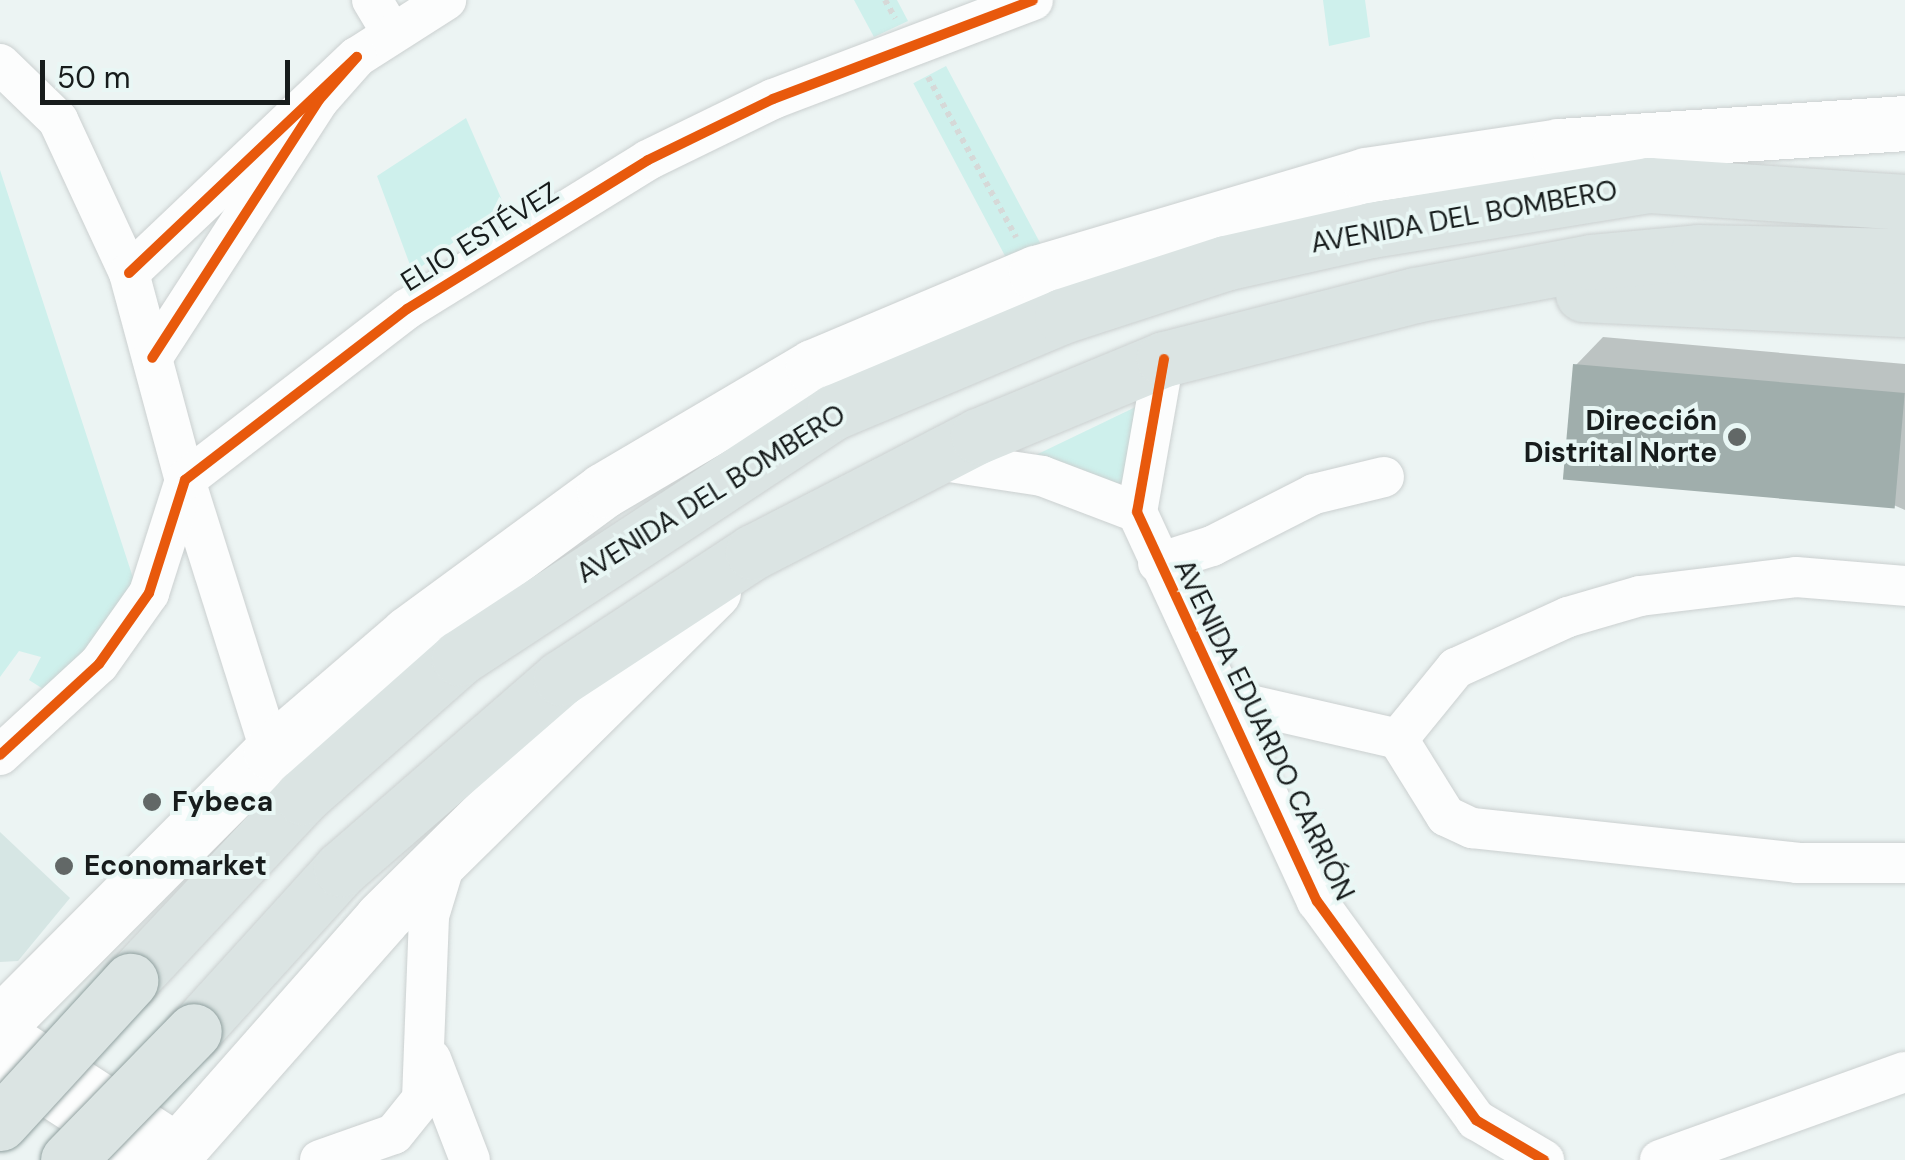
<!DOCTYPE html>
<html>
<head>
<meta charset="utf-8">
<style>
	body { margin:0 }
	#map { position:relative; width:1905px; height:1160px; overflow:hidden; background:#ecf4f3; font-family:"DM Sans",sans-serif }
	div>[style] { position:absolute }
	.built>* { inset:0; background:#d6e6e4 }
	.green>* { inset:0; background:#cef0ec; transform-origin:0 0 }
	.shadow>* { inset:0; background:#0003 }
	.building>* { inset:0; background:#a0aeac; transform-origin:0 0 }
	.path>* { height:6px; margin-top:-3px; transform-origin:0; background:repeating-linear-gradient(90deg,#d6d9d8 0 5px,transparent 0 10px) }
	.roads { filter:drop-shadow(0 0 2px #cbd0d0) drop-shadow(0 0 2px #cbd0d0) }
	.minor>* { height:40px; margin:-20px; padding:0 20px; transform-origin:20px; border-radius:20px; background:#fcfdfd }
	.secondary>* { height:55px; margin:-27.5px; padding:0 27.5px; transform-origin:27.5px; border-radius:27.5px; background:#fcfdfd }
	.primary>* { height:55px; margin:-27.5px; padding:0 27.5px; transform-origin:27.5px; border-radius:27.5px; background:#dbe4e3 }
	.bridges { filter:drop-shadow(0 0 2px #90a09f) drop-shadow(0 0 2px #90a09f) }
	.primary-bridge>* { height:55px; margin:-27.5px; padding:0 27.5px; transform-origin:27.5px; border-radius:27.5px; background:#dbe4e3 }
	.cycleway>* { height:10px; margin:-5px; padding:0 5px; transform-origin:5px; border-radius:5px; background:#e8590c }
	.dots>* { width:28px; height:28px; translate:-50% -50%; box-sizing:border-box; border:5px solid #e9f7f5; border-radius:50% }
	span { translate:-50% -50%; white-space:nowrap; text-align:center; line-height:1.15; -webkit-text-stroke:8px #e9f7f5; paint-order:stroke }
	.street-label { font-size:28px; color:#171c1c }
	.poi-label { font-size:28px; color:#171c1c; font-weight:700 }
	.right { translate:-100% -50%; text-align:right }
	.left { translate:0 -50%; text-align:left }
	.scale { position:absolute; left:40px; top:60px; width:250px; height:45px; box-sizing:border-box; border:5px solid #171c1c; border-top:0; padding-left:12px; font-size:30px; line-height:35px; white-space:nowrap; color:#171c1c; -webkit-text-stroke:8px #e9f7f5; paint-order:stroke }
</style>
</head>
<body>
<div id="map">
	<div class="built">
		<div style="clip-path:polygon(0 832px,70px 898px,18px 961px,0 962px)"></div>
	</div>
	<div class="green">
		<div style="clip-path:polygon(854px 0,897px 0,908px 21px,874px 37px)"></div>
		<div style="clip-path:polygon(1323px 0,1365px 0,1370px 37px,1329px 46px)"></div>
		<div style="left:946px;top:66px;width:204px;height:37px;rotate:62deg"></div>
		<div style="clip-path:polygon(466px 118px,508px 214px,459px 238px,413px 273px,377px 176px)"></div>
		<div style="clip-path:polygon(0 170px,137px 590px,48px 692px,29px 680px,41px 657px,19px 651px,0 677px)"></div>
		<div style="clip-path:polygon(1171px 390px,1128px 519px,994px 475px)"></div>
	</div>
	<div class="shadow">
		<div style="clip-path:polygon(1603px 337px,1905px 364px,1905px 510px,1576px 365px)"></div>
	</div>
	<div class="building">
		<div style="left:1573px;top:364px;width:333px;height:116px;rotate:5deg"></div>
	</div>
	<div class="path">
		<div style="left:885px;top:0;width:21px;rotate:61deg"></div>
		<div style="left:928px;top:77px;width:183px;rotate:61.2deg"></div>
	</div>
	<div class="roads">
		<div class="minor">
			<div style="left:372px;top:0;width:37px;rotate:59deg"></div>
			<div style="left:357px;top:57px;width:106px;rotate:-32.6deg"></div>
			<div style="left:0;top:64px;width:81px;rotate:44deg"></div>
			<div style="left:58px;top:120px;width:169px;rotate:65.1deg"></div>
			<div style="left:129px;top:273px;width:214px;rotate:74.9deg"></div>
			<div style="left:185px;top:480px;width:285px;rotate:72.5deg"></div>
			<div style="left:129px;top:273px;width:314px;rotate:-43.5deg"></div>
			<div style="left:357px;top:57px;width:57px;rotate:131.5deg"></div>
			<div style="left:319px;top:100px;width:307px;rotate:122.9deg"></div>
			<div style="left:1164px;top:359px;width:155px;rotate:100deg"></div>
			<div style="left:1137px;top:512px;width:429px;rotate:65.2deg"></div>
			<div style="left:1317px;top:901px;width:271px;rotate:54deg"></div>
			<div style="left:1476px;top:1120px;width:79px;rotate:30.5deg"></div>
			<div style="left:930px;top:459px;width:113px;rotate:8.6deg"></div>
			<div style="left:1042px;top:476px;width:102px;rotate:20.8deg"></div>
			<div style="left:1158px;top:563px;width:57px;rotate:-17.5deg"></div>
			<div style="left:1212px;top:546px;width:114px;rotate:-27deg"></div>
			<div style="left:1314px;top:494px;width:72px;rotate:-13.7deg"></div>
			<div style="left:1224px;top:699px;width:179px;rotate:12.9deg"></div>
			<div style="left:1398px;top:739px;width:92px;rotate:-50.8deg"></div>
			<div style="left:1456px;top:668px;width:123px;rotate:-24.5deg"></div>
			<div style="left:1568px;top:617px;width:75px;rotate:-16.3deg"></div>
			<div style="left:1640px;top:596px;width:157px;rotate:-6.9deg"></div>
			<div style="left:1796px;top:577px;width:109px;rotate:4.7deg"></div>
			<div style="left:1398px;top:739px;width:91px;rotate:58.1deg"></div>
			<div style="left:1446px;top:816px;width:29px;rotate:25deg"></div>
			<div style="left:1472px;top:828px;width:327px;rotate:6.1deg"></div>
			<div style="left:1797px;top:863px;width:108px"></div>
			<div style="left:0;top:755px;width:134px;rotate:-42.6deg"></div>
			<div style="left:99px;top:664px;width:87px;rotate:-54.8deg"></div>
			<div style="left:149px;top:593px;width:119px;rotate:-72.3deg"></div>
			<div style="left:185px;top:480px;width:280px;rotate:-37.6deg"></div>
			<div style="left:407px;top:309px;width:283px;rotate:-31.7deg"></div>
			<div style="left:648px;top:160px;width:139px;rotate:-26deg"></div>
			<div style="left:773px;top:99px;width:278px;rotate:-20.8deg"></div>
			<div style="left:0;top:1040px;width:18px;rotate:-3deg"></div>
			<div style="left:18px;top:1039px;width:194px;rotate:33deg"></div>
			<div style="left:431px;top:1059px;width:108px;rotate:68.9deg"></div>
			<div style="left:0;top:1066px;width:174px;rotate:32.8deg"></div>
			<div style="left:320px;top:1160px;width:78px;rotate:-19.4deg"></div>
			<div style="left:394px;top:1134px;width:45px;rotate:-51.3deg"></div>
			<div style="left:422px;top:1099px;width:183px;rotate:-87.8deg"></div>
			<div style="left:429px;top:916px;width:59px;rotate:-73.1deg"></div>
			<div style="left:1660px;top:1160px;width:260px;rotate:-19.8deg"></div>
		</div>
		<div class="secondary">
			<div style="left:0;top:1024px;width:384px;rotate:-45.1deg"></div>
			<div style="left:271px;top:752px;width:181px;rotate:-40.7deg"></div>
			<div style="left:408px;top:634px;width:243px;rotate:-36.3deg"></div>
			<div style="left:604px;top:490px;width:243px;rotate:-30.5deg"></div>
			<div style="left:813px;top:367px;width:242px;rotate:-22.9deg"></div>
			<div style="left:1036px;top:273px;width:344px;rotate:-16.5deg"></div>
			<div style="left:1366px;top:175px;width:195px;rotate:-8.5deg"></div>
			<div style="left:1559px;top:146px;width:347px;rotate:-3.8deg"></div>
			<div style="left:169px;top:1160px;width:322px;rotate:-48.6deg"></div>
			<div style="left:382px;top:918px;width:465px;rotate:-44.6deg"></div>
		</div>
		<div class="primary">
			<div style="left:1583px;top:294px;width:322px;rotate:2.7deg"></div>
			<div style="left:130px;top:981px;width:252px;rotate:-46.9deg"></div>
			<div style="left:302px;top:797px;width:210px;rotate:-41.5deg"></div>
			<div style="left:459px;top:658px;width:448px;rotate:-33.3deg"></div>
			<div style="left:834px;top:412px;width:247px;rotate:-22.8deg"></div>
			<div style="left:1062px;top:316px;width:171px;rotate:-18deg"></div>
			<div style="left:1225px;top:263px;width:150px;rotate:-12.7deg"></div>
			<div style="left:1371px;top:230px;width:282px;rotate:-9.2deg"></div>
			<div style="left:1649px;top:185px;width:257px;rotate:3.8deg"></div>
			<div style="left:194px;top:1031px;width:219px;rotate:-47.8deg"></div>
			<div style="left:341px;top:869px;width:291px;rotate:-41deg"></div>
			<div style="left:561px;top:678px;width:230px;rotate:-33.3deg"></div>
			<div style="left:753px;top:552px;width:253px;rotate:-27.3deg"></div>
			<div style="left:978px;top:436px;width:201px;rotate:-22.5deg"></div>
			<div style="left:1164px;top:359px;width:259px;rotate:-14.3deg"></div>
			<div style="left:1415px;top:295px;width:179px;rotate:-10.6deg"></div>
			<div style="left:1591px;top:262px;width:107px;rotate:-5.3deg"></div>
			<div style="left:1698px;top:252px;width:207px;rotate:1.1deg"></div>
		</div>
	</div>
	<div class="bridges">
		<div class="primary-bridge">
			<div style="left:0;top:1123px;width:193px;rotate:-47.5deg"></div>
			<div style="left:68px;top:1160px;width:180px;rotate:-45.7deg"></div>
		</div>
	</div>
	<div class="cycleway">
		<div style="left:129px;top:273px;width:314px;rotate:-43.5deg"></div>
		<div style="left:357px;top:57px;width:57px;rotate:131.5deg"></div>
		<div style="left:319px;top:100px;width:307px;rotate:122.9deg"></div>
		<div style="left:1164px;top:359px;width:155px;rotate:100deg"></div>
		<div style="left:1137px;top:512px;width:429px;rotate:65.2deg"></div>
		<div style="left:1317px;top:901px;width:271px;rotate:54deg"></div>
		<div style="left:1476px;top:1120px;width:79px;rotate:30.5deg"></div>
		<div style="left:0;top:755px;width:134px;rotate:-42.6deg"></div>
		<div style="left:99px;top:664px;width:87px;rotate:-54.8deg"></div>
		<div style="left:149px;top:593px;width:119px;rotate:-72.3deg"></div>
		<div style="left:185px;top:480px;width:280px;rotate:-37.6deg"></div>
		<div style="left:407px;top:309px;width:283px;rotate:-31.7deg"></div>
		<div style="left:648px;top:160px;width:139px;rotate:-26deg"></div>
		<div style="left:773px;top:99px;width:278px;rotate:-20.8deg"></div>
	</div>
	<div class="dots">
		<div style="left:1737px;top:437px;background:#626867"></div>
		<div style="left:152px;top:802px;background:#626867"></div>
		<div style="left:64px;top:866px;background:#626867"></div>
	</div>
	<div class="street-label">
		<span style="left:1464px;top:217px;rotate:-10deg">AVENIDA DEL BOMBERO</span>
		<span style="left:480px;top:237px;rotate:-32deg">ELIO ESTÉVEZ</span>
		<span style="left:711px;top:494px;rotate:-32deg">AVENIDA DEL BOMBERO</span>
		<span style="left:1264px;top:730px;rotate:64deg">AVENIDA EDUARDO CARRIÓN</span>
	</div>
	<div class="poi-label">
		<span class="right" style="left:1717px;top:437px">Dirección<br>Distrital Norte</span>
		<span class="left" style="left:172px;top:802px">Fybeca</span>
		<span class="left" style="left:84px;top:866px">Economarket</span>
	</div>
	<div class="scale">50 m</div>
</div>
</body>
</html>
